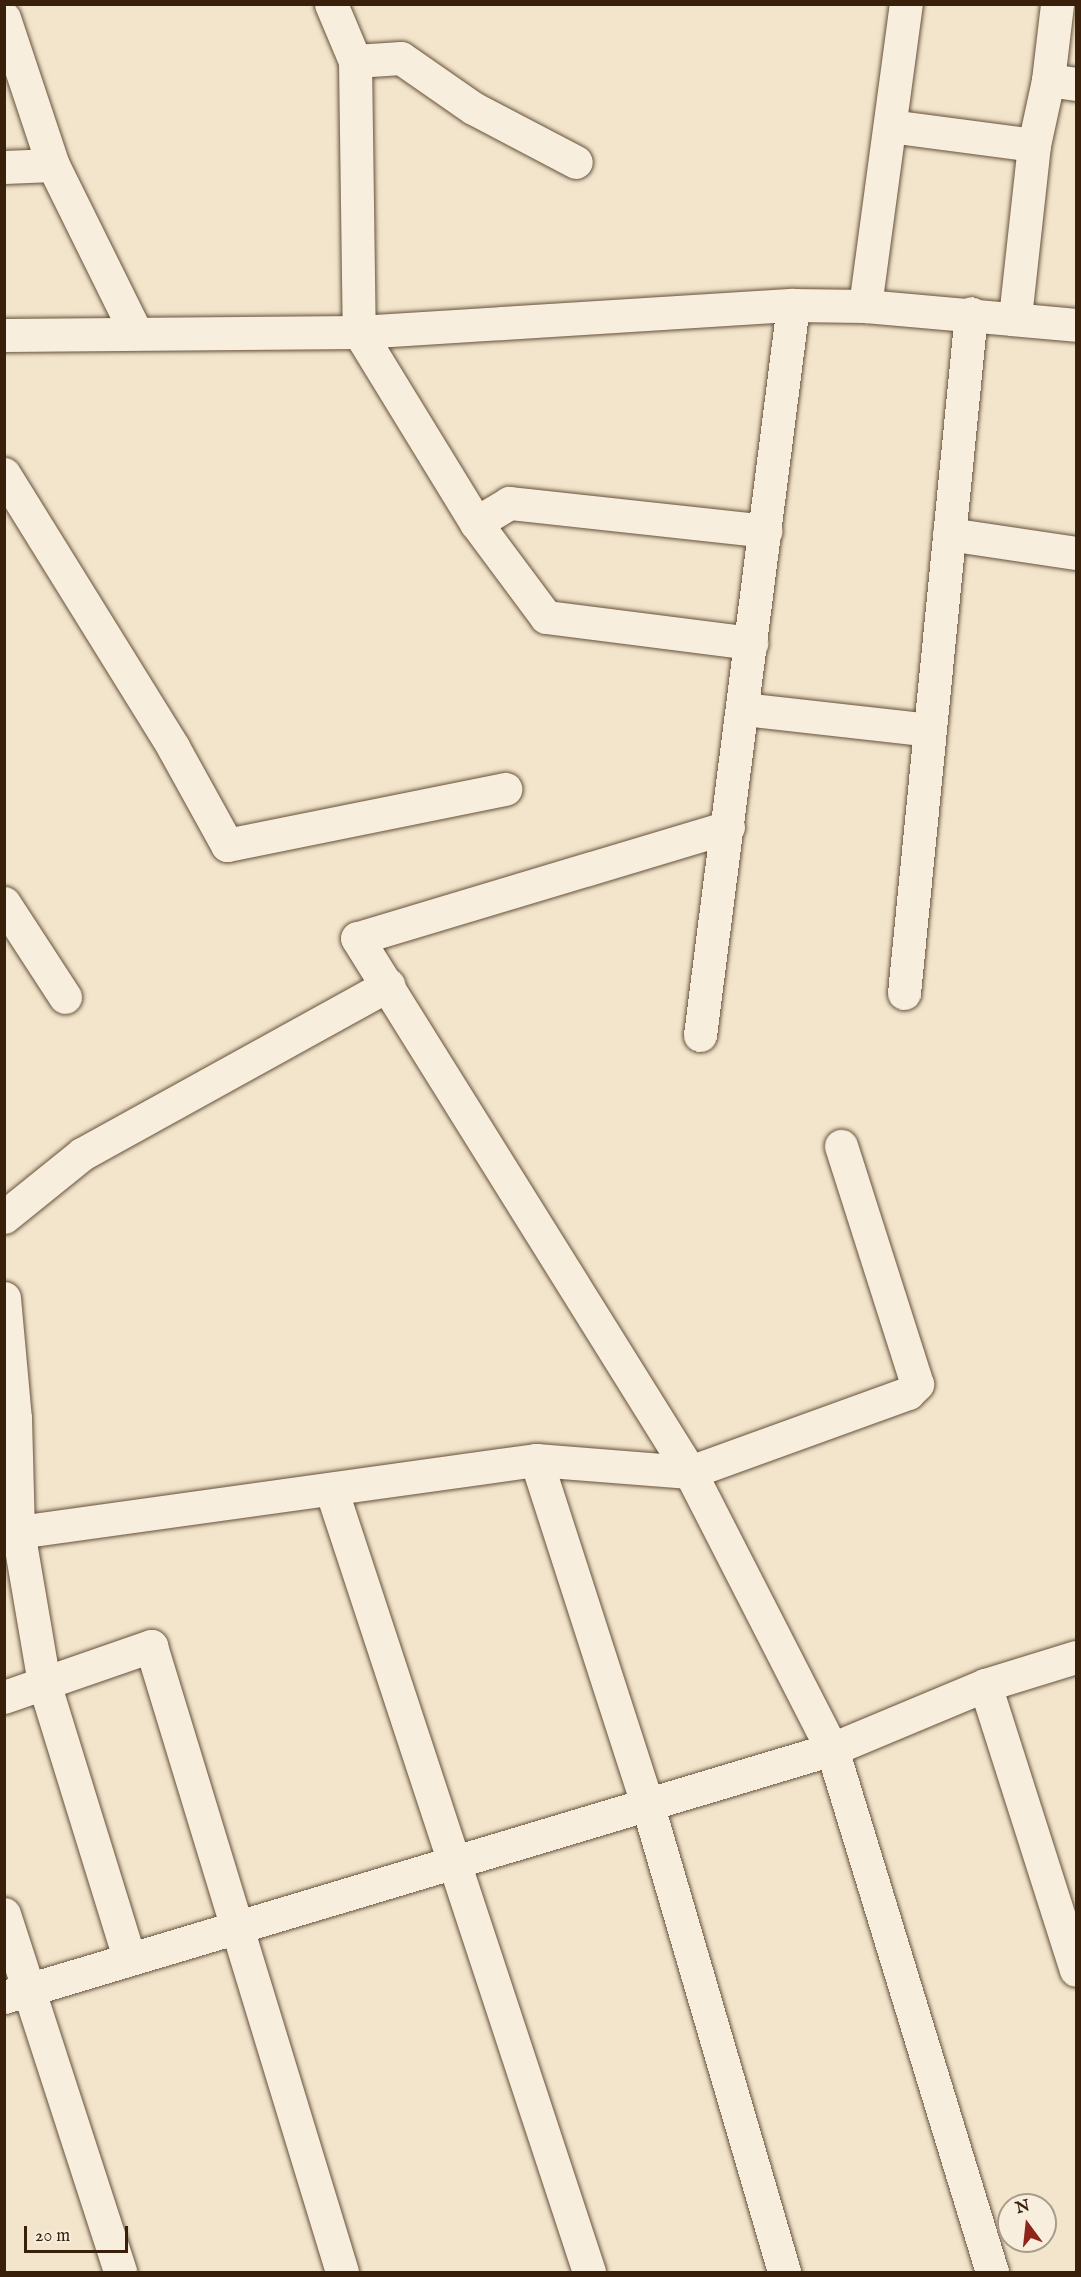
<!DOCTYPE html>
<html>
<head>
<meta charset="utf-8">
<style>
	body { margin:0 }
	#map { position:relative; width:1081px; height:2277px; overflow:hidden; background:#f2e5cc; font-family:"IM FELL English",serif }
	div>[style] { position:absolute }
	.roads { filter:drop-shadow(0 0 2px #67513b) drop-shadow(0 0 2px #67513b) }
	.minor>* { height:33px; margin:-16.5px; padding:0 16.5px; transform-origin:16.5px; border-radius:16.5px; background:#f7eede }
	span { translate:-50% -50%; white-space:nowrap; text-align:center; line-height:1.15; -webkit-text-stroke:4.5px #f7eede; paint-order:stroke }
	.frame { position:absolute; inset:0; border:6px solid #39200b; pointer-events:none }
	.north { position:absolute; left:997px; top:2193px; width:60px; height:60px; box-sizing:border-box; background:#f7eede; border:2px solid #ab9c8a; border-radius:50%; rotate:345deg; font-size:16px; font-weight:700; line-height:24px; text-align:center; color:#39200b }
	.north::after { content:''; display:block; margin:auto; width:21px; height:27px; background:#8f2418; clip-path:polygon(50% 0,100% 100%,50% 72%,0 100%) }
	.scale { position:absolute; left:24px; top:2226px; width:104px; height:27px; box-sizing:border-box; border:3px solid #39200b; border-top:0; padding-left:8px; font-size:18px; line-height:21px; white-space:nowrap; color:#39200b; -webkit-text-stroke:4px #f7eede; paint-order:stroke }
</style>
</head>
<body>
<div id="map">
	<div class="roads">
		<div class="minor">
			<div style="left:331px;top:4px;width:62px;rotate:67.2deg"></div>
			<div style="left:355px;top:61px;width:271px;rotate:89.2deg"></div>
			<div style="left:359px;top:332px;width:224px;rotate:58.5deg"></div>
			<div style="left:476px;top:523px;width:117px;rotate:53.3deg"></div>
			<div style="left:546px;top:617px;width:207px;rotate:7.2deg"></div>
			<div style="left:4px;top:18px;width:155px;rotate:71.6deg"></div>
			<div style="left:53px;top:165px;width:185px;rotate:63.7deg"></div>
			<div style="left:355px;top:61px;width:46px;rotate:-3.7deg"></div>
			<div style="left:401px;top:58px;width:88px;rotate:34.8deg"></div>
			<div style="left:473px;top:108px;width:116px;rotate:27.7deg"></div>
			<div style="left:1048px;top:80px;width:77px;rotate:-83.2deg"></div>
			<div style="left:890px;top:126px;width:145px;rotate:7.5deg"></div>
			<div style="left:4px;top:167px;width:49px;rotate:-2.3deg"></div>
			<div style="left:865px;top:306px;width:305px;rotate:-82.3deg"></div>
			<div style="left:1015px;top:317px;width:173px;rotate:-83.7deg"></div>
			<div style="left:1034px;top:145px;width:66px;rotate:-77.8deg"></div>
			<div style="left:1048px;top:80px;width:28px;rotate:8deg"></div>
			<div style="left:4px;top:335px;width:355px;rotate:-0.5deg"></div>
			<div style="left:359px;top:332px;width:435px;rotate:-3.6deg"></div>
			<div style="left:793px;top:305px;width:72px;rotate:0.8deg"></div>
			<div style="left:865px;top:306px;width:212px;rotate:5.1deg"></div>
			<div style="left:4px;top:474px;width:321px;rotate:58.2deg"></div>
			<div style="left:173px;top:747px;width:112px;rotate:61.1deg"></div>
			<div style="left:227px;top:845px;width:284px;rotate:-11.4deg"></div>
			<div style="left:476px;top:523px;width:39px;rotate:-31deg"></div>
			<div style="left:509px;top:503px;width:258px;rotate:6.2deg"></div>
			<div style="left:949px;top:534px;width:128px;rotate:8.5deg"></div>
			<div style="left:743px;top:709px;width:187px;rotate:6.4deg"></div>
			<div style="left:728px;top:827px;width:387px;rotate:163.3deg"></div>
			<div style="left:357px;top:938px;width:629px;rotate:58.05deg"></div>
			<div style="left:690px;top:1472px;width:232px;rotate:-19.9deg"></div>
			<div style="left:908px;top:1393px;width:13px;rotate:-45deg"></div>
			<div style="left:917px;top:1384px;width:250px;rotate:-107.7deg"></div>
			<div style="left:4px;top:903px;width:112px;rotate:57deg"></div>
			<div style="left:904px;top:993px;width:683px;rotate:-84.37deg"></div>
			<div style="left:700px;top:1035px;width:736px;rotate:-82.74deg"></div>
			<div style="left:4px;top:1217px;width:100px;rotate:-38.9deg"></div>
			<div style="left:82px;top:1154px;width:350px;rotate:-28.9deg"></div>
			<div style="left:4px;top:1298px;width:121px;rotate:84.8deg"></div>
			<div style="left:4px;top:1420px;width:11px;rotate:-10deg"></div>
			<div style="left:15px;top:1418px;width:113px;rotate:88.5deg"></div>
			<div style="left:18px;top:1531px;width:154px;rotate:80.3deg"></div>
			<div style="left:44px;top:1683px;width:288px;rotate:72.8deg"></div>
			<div style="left:536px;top:1460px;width:361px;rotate:72.1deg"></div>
			<div style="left:647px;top:1803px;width:489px;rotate:73.7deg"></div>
			<div style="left:332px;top:1492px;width:821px;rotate:71.76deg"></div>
			<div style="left:4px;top:1534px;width:537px;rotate:-7.92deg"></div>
			<div style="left:536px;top:1460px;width:154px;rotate:4.5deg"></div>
			<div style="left:690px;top:1472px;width:311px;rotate:62.9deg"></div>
			<div style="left:832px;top:1749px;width:547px;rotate:72.99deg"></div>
			<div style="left:985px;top:1685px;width:299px;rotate:72.3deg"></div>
			<div style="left:4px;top:1697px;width:156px;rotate:-19.1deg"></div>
			<div style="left:151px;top:1646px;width:654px;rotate:73.03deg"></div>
			<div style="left:4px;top:1914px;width:376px;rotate:72deg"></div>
			<div style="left:4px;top:1997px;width:864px;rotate:-16.67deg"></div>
			<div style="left:832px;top:1749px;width:166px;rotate:-22.7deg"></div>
			<div style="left:985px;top:1685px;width:95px;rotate:-17.1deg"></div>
		</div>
	</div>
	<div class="frame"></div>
	<div class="north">N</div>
	<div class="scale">20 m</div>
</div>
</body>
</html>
